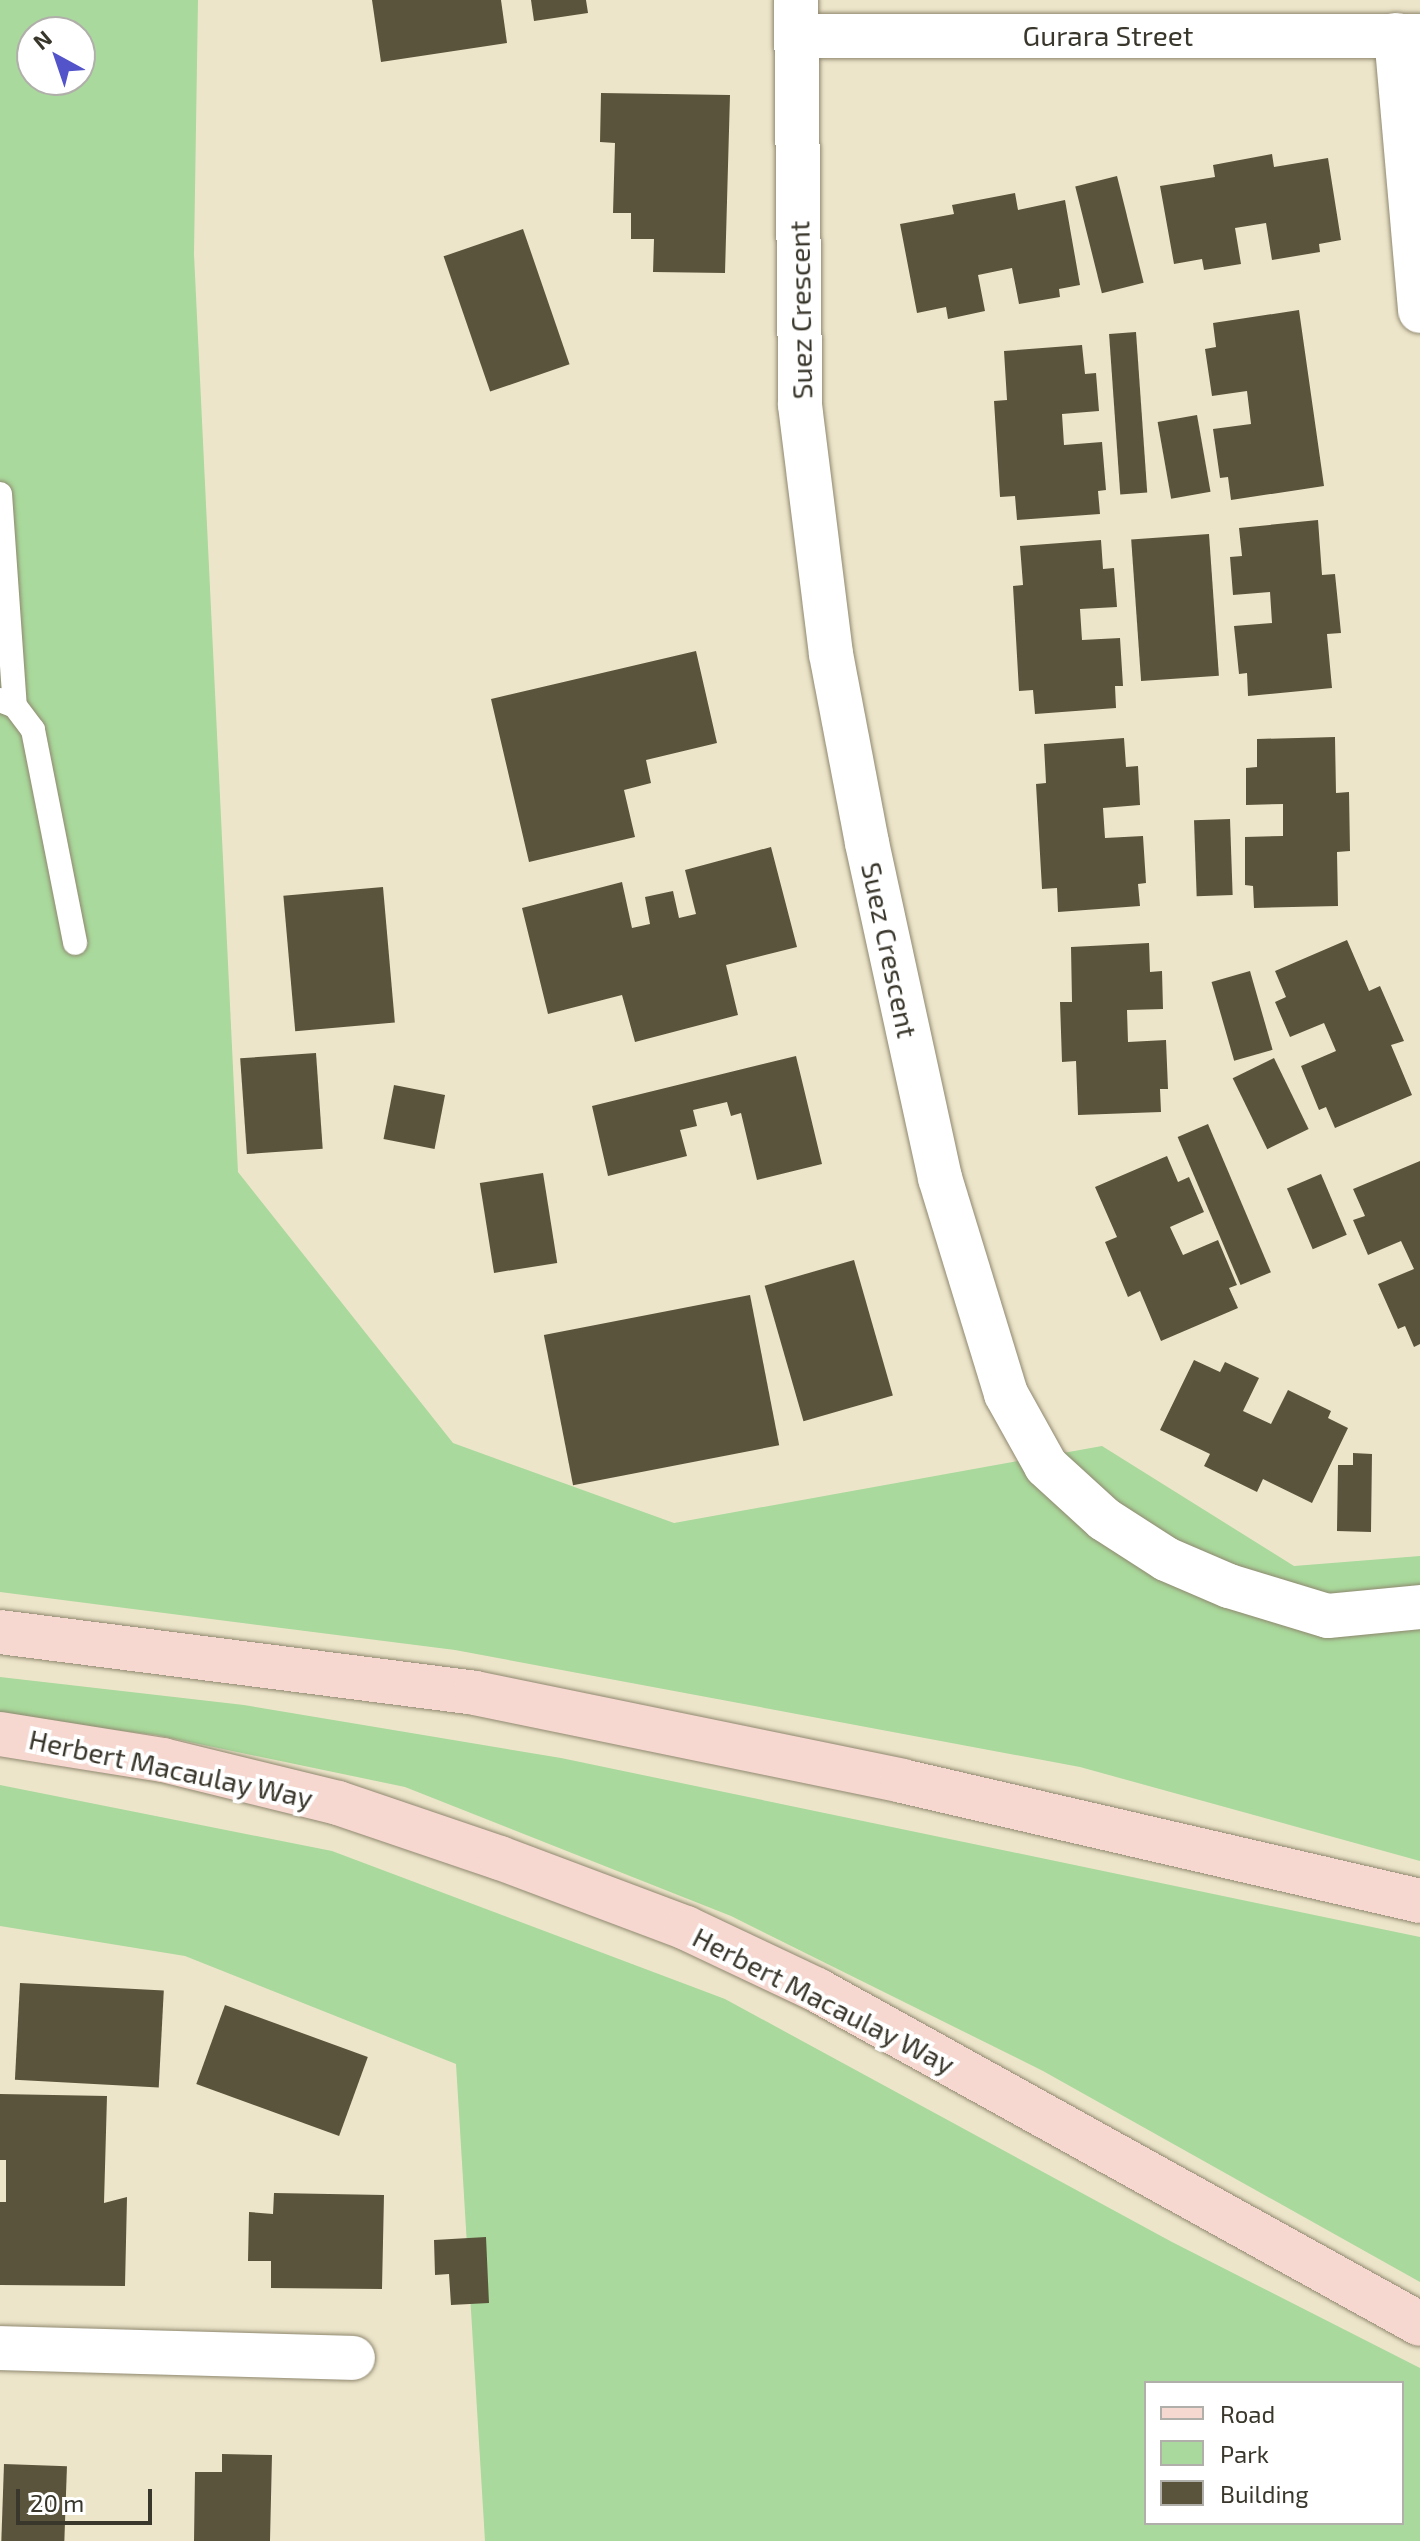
<!DOCTYPE html>
<html>
<head>
<meta charset="utf-8">
<style>
	body { margin:0 }
	#map { position:relative; width:1420px; height:2541px; overflow:hidden; background:#ede5ca; font-family:"Exo 2",sans-serif }
	div>[style] { position:absolute }
	.green>* { inset:0; background:#a9d99c }
	.building>* { inset:0; background:#5b543c; transform-origin:0 0 }
	.roads { filter:drop-shadow(0 0 2px #8f886f) drop-shadow(0 0 2px #8f886f) }
	.service>* { height:24px; margin:-12px; padding:0 12px; transform-origin:12px; border-radius:12px; background:#fff }
	.minor>* { height:44px; margin:-22px; padding:0 22px; transform-origin:22px; border-radius:22px; background:#fff }
	.secondary>* { height:44px; margin:-22px; padding:0 22px; transform-origin:22px; border-radius:22px; background:#f6d8d0 }
	span { translate:-50% -50%; white-space:nowrap; text-align:center; line-height:1.15; -webkit-text-stroke:8px #fff; paint-order:stroke }
	.street-label { font-size:28px; color:#39362b }
	.legend { position:absolute; left:1144px; top:2381px; width:260px; height:144px; box-sizing:border-box; background:#fff; border:2px solid #b0afaa; margin:0; padding:10px 14px; list-style:none; font-size:24px; color:#39362b }
	.legend li { display:flex; align-items:center; gap:16px; height:40px }
	.legend b { width:40px; border:2px solid #b0afaa }
	.north { position:absolute; left:16px; top:16px; width:80px; height:80px; box-sizing:border-box; background:#fff; border:2px solid #b0afaa; border-radius:50%; rotate:320deg; font-size:22px; font-weight:700; line-height:32px; text-align:center; color:#39362b }
	.north::after { content:''; display:block; margin:auto; width:28px; height:36px; background:#5353ca; clip-path:polygon(50% 0,100% 100%,50% 72%,0 100%) }
	.scale { position:absolute; left:16px; top:2489px; width:136px; height:36px; box-sizing:border-box; border:4px solid #39362b; border-top:0; padding-left:10px; font-size:24px; line-height:28px; white-space:nowrap; color:#39362b; -webkit-text-stroke:6px #fff; paint-order:stroke }
</style>
</head>
<body>
<div id="map">
	<div class="green">
		<div style="clip-path:polygon(evenodd,0 0,198px 0,194px 254px,238px 1172px,453px 1443px,674px 1523px,1102px 1446px,1294px 1566px,1420px 1556px,1420px 1861px,1080px 1767px,455px 1650px,0 1592px,0 0,32px 32px,80px 32px,80px 80px,32px 80px,32px 32px)"></div>
		<div style="clip-path:polygon(0 1677px,244px 1705px,561px 1758px,1420px 1937px,1420px 2282px,1043px 2071px,731px 1916px,405px 1787px,156px 1735px,0 1716px)"></div>
		<div style="clip-path:polygon(evenodd,0 1785px,332px 1851px,725px 1999px,1172px 2242px,1420px 2368px,1420px 2541px,485px 2541px,456px 2064px,185px 1956px,0 1926px,0 1785px,1146px 2383px,1402px 2383px,1402px 2523px,1146px 2523px,1146px 2383px)"></div>
	</div>
	<div class="building">
		<div style="clip-path:polygon(372px 0,501px 0,507px 43px,381px 62px)"></div>
		<div style="clip-path:polygon(531px 0,586px 0,588px 13px,534px 21px)"></div>
		<div style="clip-path:polygon(601px 93px,730px 95px,725px 273px,653px 272px,654px 239px,631px 239px,631px 213px,613px 213px,615px 143px,600px 142px)"></div>
		<div style="clip-path:polygon(1272px 154px,1274px 167px,1328px 158px,1341px 240px,1319px 244px,1320px 252px,1272px 260px,1266px 223px,1235px 228px,1241px 264px,1204px 270px,1202px 259px,1174px 264px,1160px 186px,1215px 177px,1213px 165px)"></div>
		<div style="left:1117px;top:176px;width:110px;height:43px;rotate:76deg"></div>
		<div style="clip-path:polygon(1015px 193px,1018px 210px,1065px 200px,1080px 285px,1059px 289px,1060px 297px,1019px 304px,1012px 268px,978px 275px,985px 311px,948px 319px,946px 307px,917px 313px,900px 224px,954px 214px,952px 205px)"></div>
		<div style="left:523px;top:229px;width:143px;height:84px;rotate:71deg"></div>
		<div style="clip-path:polygon(1299px 310px,1324px 486px,1231px 500px,1228px 477px,1220px 478px,1213px 429px,1251px 424px,1247px 391px,1212px 396px,1205px 349px,1216px 347px,1213px 323px)"></div>
		<div style="left:1136px;top:332px;width:161px;height:27px;rotate:86deg"></div>
		<div style="clip-path:polygon(1082px 345px,1085px 374px,1096px 373px,1099px 411px,1062px 414px,1064px 445px,1102px 442px,1106px 490px,1098px 491px,1100px 514px,1017px 520px,1015px 496px,1000px 497px,994px 401px,1007px 400px,1004px 351px)"></div>
		<div style="left:1197px;top:415px;width:78px;height:40px;rotate:80deg"></div>
		<div style="clip-path:polygon(1318px 520px,1322px 575px,1335px 574px,1341px 633px,1327px 634px,1332px 688px,1248px 696px,1247px 673px,1239px 674px,1234px 626px,1272px 623px,1270px 592px,1233px 595px,1230px 557px,1242px 556px,1239px 528px)"></div>
		<div style="left:1209px;top:534px;width:142px;height:78px;rotate:86deg"></div>
		<div style="clip-path:polygon(1101px 540px,1103px 569px,1114px 568px,1117px 607px,1080px 609px,1082px 640px,1120px 638px,1123px 686px,1115px 686px,1116px 708px,1035px 714px,1033px 690px,1019px 691px,1013px 586px,1023px 585px,1020px 546px)"></div>
		<div style="clip-path:polygon(696px 651px,717px 743px,646px 760px,651px 783px,624px 790px,635px 837px,529px 862px,491px 699px)"></div>
		<div style="clip-path:polygon(1335px 737px,1336px 793px,1349px 792px,1350px 851px,1337px 852px,1338px 906px,1254px 908px,1253px 886px,1245px 885px,1245px 837px,1283px 836px,1283px 804px,1246px 805px,1246px 768px,1257px 767px,1257px 739px)"></div>
		<div style="clip-path:polygon(1124px 738px,1126px 767px,1138px 766px,1140px 805px,1103px 808px,1105px 838px,1143px 836px,1146px 883px,1138px 884px,1140px 906px,1058px 912px,1057px 888px,1042px 889px,1036px 784px,1046px 783px,1044px 744px)"></div>
		<div style="left:1230px;top:819px;width:76px;height:36px;rotate:88deg"></div>
		<div style="clip-path:polygon(771px 847px,797px 947px,726px 965px,738px 1015px,635px 1042px,622px 995px,548px 1014px,522px 908px,622px 882px,632px 928px,650px 924px,645px 897px,673px 891px,679px 918px,696px 914px,685px 870px)"></div>
		<div style="left:383px;top:887px;width:136px;height:100px;rotate:85deg"></div>
		<div style="clip-path:polygon(1347px 940px,1369px 991px,1380px 986px,1404px 1041px,1391px 1045px,1412px 1095px,1335px 1128px,1326px 1107px,1319px 1110px,1301px 1066px,1336px 1051px,1324px 1023px,1290px 1037px,1275px 1002px,1286px 997px,1275px 971px)"></div>
		<div style="clip-path:polygon(1149px 943px,1150px 972px,1162px 971px,1163px 1009px,1127px 1010px,1128px 1042px,1166px 1040px,1168px 1089px,1160px 1089px,1161px 1112px,1078px 1115px,1076px 1061px,1062px 1062px,1060px 1002px,1072px 1002px,1071px 947px)"></div>
		<div style="left:1250px;top:971px;width:82px;height:40px;rotate:74deg"></div>
		<div style="left:316px;top:1053px;width:96px;height:76px;rotate:86deg"></div>
		<div style="clip-path:polygon(796px 1056px,822px 1164px,757px 1180px,741px 1113px,731px 1116px,727px 1102px,693px 1110px,697px 1126px,680px 1130px,687px 1156px,608px 1176px,592px 1106px)"></div>
		<div style="left:1274px;top:1058px;width:79px;height:46px;rotate:64deg"></div>
		<div style="left:394px;top:1085px;width:52px;height:55px;rotate:11deg"></div>
		<div style="left:1208px;top:1124px;width:161px;height:33px;rotate:67deg"></div>
		<div style="clip-path:polygon(1167px 1156px,1178px 1182px,1189px 1177px,1204px 1212px,1170px 1227px,1183px 1255px,1218px 1240px,1237px 1285px,1229px 1288px,1238px 1308px,1161px 1341px,1140px 1291px,1128px 1297px,1105px 1242px,1117px 1237px,1095px 1187px)"></div>
		<div style="clip-path:polygon(1420px 1161px,1420px 1344px,1414px 1347px,1405px 1326px,1398px 1329px,1378px 1284px,1414px 1269px,1401px 1241px,1368px 1255px,1353px 1220px,1365px 1216px,1353px 1189px)"></div>
		<div style="left:543px;top:1173px;width:91px;height:64px;rotate:81deg"></div>
		<div style="left:1321px;top:1174px;width:66px;height:37px;rotate:67deg"></div>
		<div style="left:854px;top:1260px;width:141px;height:93px;rotate:74deg"></div>
		<div style="left:750px;top:1295px;width:153px;height:210px;rotate:79deg"></div>
		<div style="clip-path:polygon(1194px 1360px,1220px 1372px,1225px 1362px,1259px 1378px,1243px 1411px,1271px 1424px,1288px 1390px,1331px 1411px,1328px 1418px,1348px 1428px,1312px 1503px,1263px 1479px,1257px 1492px,1204px 1466px,1210px 1454px,1160px 1430px)"></div>
		<div style="clip-path:polygon(1353px 1453px,1372px 1454px,1371px 1532px,1337px 1531px,1338px 1465px,1353px 1465px)"></div>
		<div style="left:20px;top:1983px;width:144px;height:97px;rotate:3deg"></div>
		<div style="left:225px;top:2005px;width:152px;height:84px;rotate:20deg"></div>
		<div style="clip-path:polygon(0 2094px,107px 2096px,104px 2203px,127px 2197px,125px 2286px,0 2285px,0 2202px,6px 2202px,6px 2160px,0 2160px)"></div>
		<div style="clip-path:polygon(274px 2193px,384px 2195px,382px 2289px,271px 2288px,271px 2261px,248px 2261px,249px 2212px,273px 2214px)"></div>
		<div style="clip-path:polygon(486px 2237px,489px 2303px,451px 2305px,449px 2274px,435px 2275px,434px 2240px)"></div>
		<div style="clip-path:polygon(222px 2454px,272px 2455px,270px 2541px,194px 2541px,195px 2472px,222px 2472px)"></div>
		<div style="left:4px;top:2464px;width:63px;height:77px;rotate:2deg"></div>
	</div>
	<div class="roads">
		<div class="service">
			<div style="left:0;top:494px;width:213px;rotate:86deg"></div>
			<div style="left:0;top:700px;width:16px;rotate:22deg"></div>
			<div style="left:15px;top:706px;width:30px;rotate:53deg"></div>
			<div style="left:33px;top:730px;width:217px;rotate:78.8deg"></div>
		</div>
		<div class="minor">
			<div style="left:796px;top:0;width:405px;rotate:89.4deg"></div>
			<div style="left:800px;top:405px;width:251px;rotate:82.9deg"></div>
			<div style="left:831px;top:654px;width:192px;rotate:79.2deg"></div>
			<div style="left:867px;top:843px;width:343px;rotate:77.7deg"></div>
			<div style="left:940px;top:1178px;width:226px;rotate:73deg"></div>
			<div style="left:1006px;top:1394px;width:82px;rotate:60.9deg"></div>
			<div style="left:1046px;top:1466px;width:79px;rotate:42.4deg"></div>
			<div style="left:1104px;top:1519px;width:74px;rotate:32.8deg"></div>
			<div style="left:1166px;top:1559px;width:69px;rotate:23.2deg"></div>
			<div style="left:1229px;top:1586px;width:103px;rotate:16.9deg"></div>
			<div style="left:1328px;top:1616px;width:92px;rotate:-5.6deg"></div>
			<div style="left:1396px;top:35px;width:277px;rotate:85deg"></div>
			<div style="left:796px;top:36px;width:624px"></div>
			<div style="left:0;top:2348px;width:353px;rotate:1.6deg"></div>
		</div>
		<div class="secondary">
			<div style="left:0;top:1632px;width:479px;rotate:7.3deg"></div>
			<div style="left:475px;top:1693px;width:436px;rotate:11.6deg"></div>
			<div style="left:902px;top:1781px;width:532px;rotate:13.04deg"></div>
			<div style="left:0;top:1734px;width:165px;rotate:9.1deg"></div>
			<div style="left:163px;top:1760px;width:180px;rotate:13.8deg"></div>
			<div style="left:338px;top:1803px;width:171px;rotate:18.8deg"></div>
			<div style="left:500px;top:1858px;width:199px;rotate:20.6deg"></div>
			<div style="left:686px;top:1928px;width:145px;rotate:25.3deg"></div>
			<div style="left:817px;top:1990px;width:689px;rotate:28.98deg"></div>
		</div>
	</div>
	<div class="street-label">
		<span style="left:1108px;top:35px">Gurara Street</span>
		<span style="left:800px;top:310px;rotate:-91deg">Suez Crescent</span>
		<span style="left:890px;top:950px;rotate:78deg">Suez Crescent</span>
		<span style="left:171px;top:1768px;rotate:12deg">Herbert Macaulay Way</span>
		<span style="left:824px;top:2000px;rotate:27deg">Herbert Macaulay Way</span>
	</div>
	<ul class="legend">
	<li><b style="height:10px;background:#f6d8d0"></b>Road</li>
	<li><b style="height:22px;background:#a9d99c"></b>Park</li>
	<li><b style="height:22px;background:#5b543c"></b>Building</li>
	</ul>
	<div class="north">N</div>
	<div class="scale">20 m</div>
</div>
</body>
</html>
